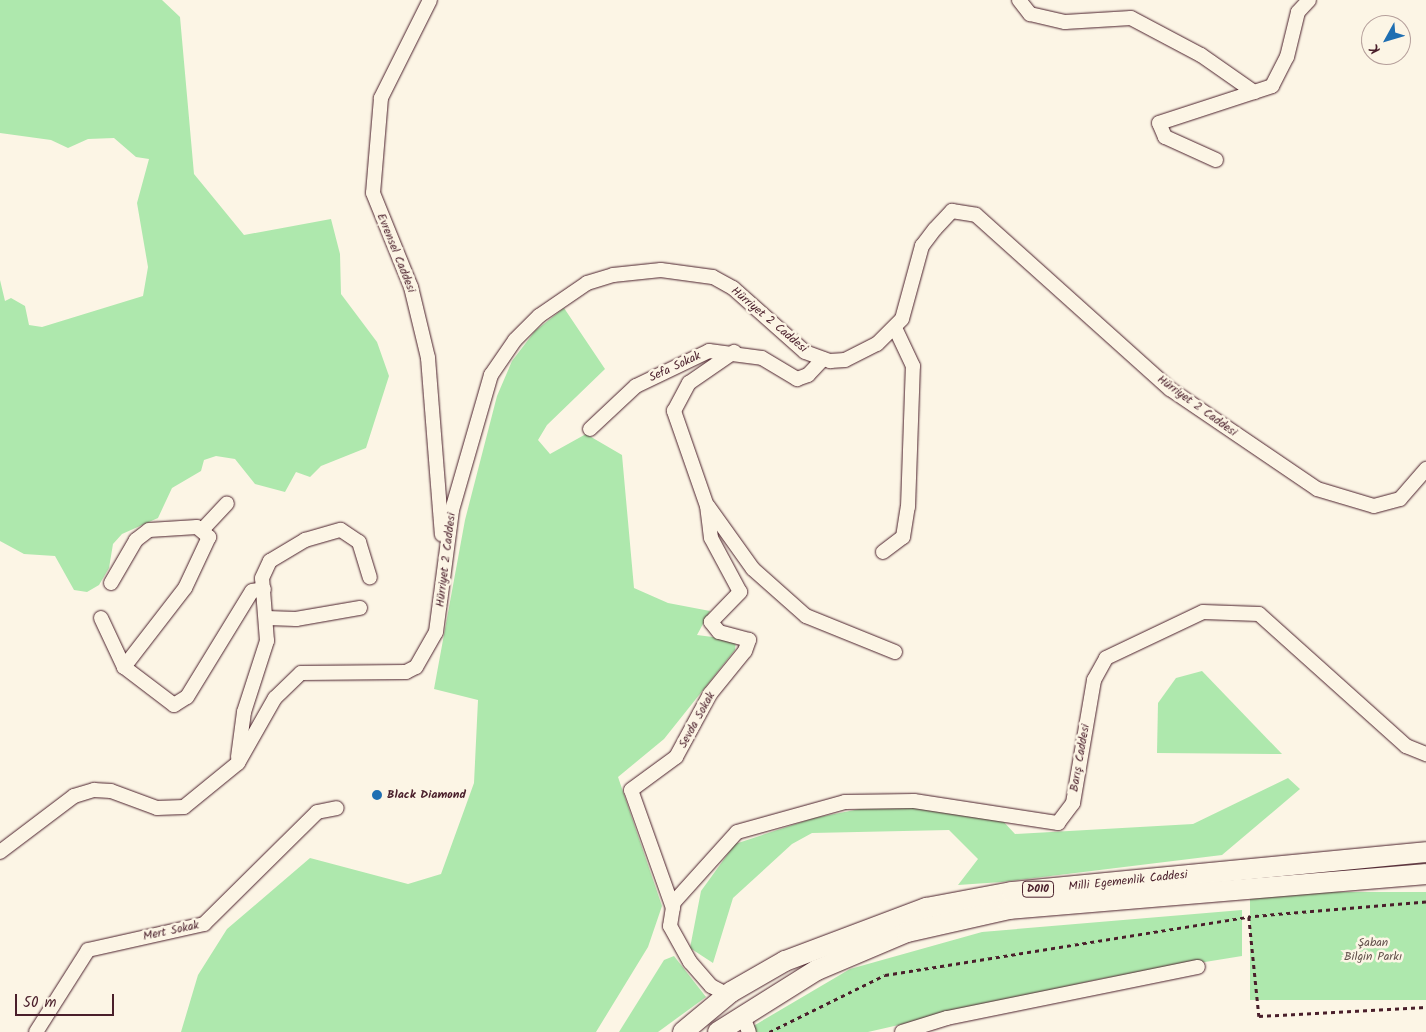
<!DOCTYPE html>
<html>
<head>
<meta charset="utf-8">
<style>
	body { margin:0 }
	#map { position:relative; width:1426px; height:1032px; overflow:hidden; background:#fcf5e5; font-family:Kalam,sans-serif }
	div>[style] { position:absolute }
	.green>* { inset:0; background:#aee8ad; transform-origin:0 0 }
	.path>* { height:2.5px; margin-top:-1.25px; transform-origin:0; background:repeating-linear-gradient(90deg,#4a1f2b 0 4px,transparent 0 8px) }
	.roads { filter:drop-shadow(0 0 1px #4a1f2b) drop-shadow(0 0 1px #4a1f2b) }
	.minor>* { height:14px; margin:-7px; padding:0 7px; transform-origin:7px; border-radius:7px; background:#fcf5e5 }
	.highway>* { height:20px; margin:-10px; padding:0 10px; transform-origin:10px; border-radius:10px; background:#fcf5e5 }
	.dots>* { width:14px; height:14px; translate:-50% -50%; box-sizing:border-box; border:2px solid #fcf5e5; border-radius:50% }
	span { translate:-50% -50%; white-space:nowrap; text-align:center; line-height:1.15; -webkit-text-stroke:5px #fcf5e5; paint-order:stroke }
	.shield-label span { padding:1px 4px; background:#fcf5e5; border:1px solid; border-radius:4px; -webkit-text-stroke-width:0 }
	.shield-label { font-size:11px; color:#4a1f2b; font-weight:700 }
	.street-label { font-size:12px; color:#4a1f2b }
	.poi-label { font-size:12px; color:#4a1f2b; font-weight:700 }
	.left { translate:0 -50%; text-align:left }
	.park-label { font-size:12px; color:#63514c }
	.north { position:absolute; left:1361px; top:15px; width:50px; height:50px; box-sizing:border-box; background:#fcf5e5; border:1px solid #b59f9b; border-radius:50%; rotate:231deg; font-size:14px; font-weight:700; line-height:20px; text-align:center; color:#4a1f2b }
	.north::after { content:''; display:block; margin:auto; width:18px; height:22px; background:#1f6fb2; clip-path:polygon(50% 0,100% 100%,50% 72%,0 100%) }
	.scale { position:absolute; left:15px; top:994px; width:99px; height:22px; box-sizing:border-box; border:2px solid #4a1f2b; border-top:0; padding-left:6px; font-size:15px; line-height:18px; white-space:nowrap; color:#4a1f2b; -webkit-text-stroke:4px #fcf5e5; paint-order:stroke }
</style>
</head>
<body>
<div id="map">
	<div class="green">
		<div style="clip-path:polygon(0 0,162px 0,180px 17px,194px 174px,244px 235px,331px 219px,340px 254px,341px 294px,377px 342px,389px 376px,366px 448px,321px 466px,310px 477px,296px 472px,285px 492px,255px 484px,235px 459px,216px 456px,204px 460px,201px 471px,172px 488px,158px 518px,122px 534px,113px 544px,109px 568px,99px 585px,87px 592px,74px 590px,55px 556px,24px 554px,0 541px,0 280px,5px 301px,11px 298px,25px 306px,29px 325px,42px 327px,143px 296px,148px 267px,137px 203px,149px 159px,136px 157px,114px 138px,88px 139px,68px 148px,51px 140px,0 133px)"></div>
		<div style="clip-path:polygon(564px 308px,605px 369px,547px 425px,538px 440px,550px 454px,586px 434px,622px 455px,634px 588px,668px 603px,710px 611px,697px 635px,736px 640px,735px 650px,664px 739px,618px 777px,662px 906px,648px 947px,596px 1032px,181px 1032px,198px 975px,227px 929px,310px 858px,408px 884px,441px 874px,474px 783px,478px 700px,434px 689px,465px 520px,497px 396px,512px 361px,535px 331px)"></div>
		<div style="clip-path:polygon(1202px 671px,1282px 754px,1157px 753px,1158px 703px,1176px 678px)"></div>
		<div style="clip-path:polygon(1288px 778px,1300px 789px,1222px 855px,1002px 882px,958px 885px,978px 859px,949px 830px,812px 833px,792px 844px,733px 898px,713px 963px,690px 948px,701px 891px,735px 844px,814px 818px,870px 807px,915px 808px,1002px 820px,1015px 834px,1193px 824px)"></div>
		<div style="left:1426px;top:892px;width:108px;height:176px;rotate:90deg"></div>
		<div style="clip-path:polygon(1242px 910px,1242px 956px,1100px 979px,868px 1032px,743px 1032px,850px 969px,982px 932px)"></div>
		<div style="clip-path:polygon(674px 956px,706px 997px,658px 1032px,619px 1032px,664px 960px)"></div>
	</div>
	<div class="path">
		<div style="left:1426px;top:902px;width:178px;rotate:175.2deg"></div>
		<div style="left:1249px;top:917px;width:100px;rotate:84.2deg"></div>
		<div style="left:1259px;top:1016px;width:167px;rotate:-3.1deg"></div>
		<div style="left:769px;top:1032px;width:129px;rotate:-26.2deg"></div>
		<div style="left:885px;top:975px;width:369px;rotate:-9.1deg"></div>
	</div>
	<div class="roads">
		<div class="minor">
			<div style="left:430px;top:0;width:110px;rotate:116.6deg"></div>
			<div style="left:381px;top:98px;width:95px;rotate:94.8deg"></div>
			<div style="left:373px;top:193px;width:101px;rotate:68deg"></div>
			<div style="left:411px;top:287px;width:73px;rotate:76.5deg"></div>
			<div style="left:428px;top:358px;width:177px;rotate:85.5deg"></div>
			<div style="left:1019px;top:0;width:18px;rotate:52deg"></div>
			<div style="left:1030px;top:14px;width:36px;rotate:13deg"></div>
			<div style="left:1065px;top:22px;width:66px;rotate:-3.5deg"></div>
			<div style="left:1131px;top:18px;width:79px;rotate:27.9deg"></div>
			<div style="left:1201px;top:55px;width:65px;rotate:34.9deg"></div>
			<div style="left:1216px;top:160px;width:56px;rotate:-155.7deg"></div>
			<div style="left:1165px;top:137px;width:15px;rotate:-113deg"></div>
			<div style="left:1159px;top:123px;width:119px;rotate:-18.1deg"></div>
			<div style="left:1272px;top:86px;width:33px;rotate:-63deg"></div>
			<div style="left:1287px;top:57px;width:46px;rotate:-76.3deg"></div>
			<div style="left:1298px;top:12px;width:16px;rotate:-47deg"></div>
			<div style="left:590px;top:429px;width:63px;rotate:-43.1deg"></div>
			<div style="left:636px;top:386px;width:81px;rotate:-25.6deg"></div>
			<div style="left:709px;top:351px;width:53px;rotate:7.5deg"></div>
			<div style="left:762px;top:358px;width:41px;rotate:31deg"></div>
			<div style="left:797px;top:379px;width:12px;rotate:-20deg"></div>
			<div style="left:808px;top:375px;width:22px;rotate:-47deg"></div>
			<div style="left:708px;top:506px;width:77px;rotate:54.5deg"></div>
			<div style="left:753px;top:569px;width:71px;rotate:41.6deg"></div>
			<div style="left:806px;top:616px;width:96px;rotate:22deg"></div>
			<div style="left:203px;top:529px;width:35px;rotate:-47deg"></div>
			<div style="left:883px;top:552px;width:25px;rotate:-37deg"></div>
			<div style="left:903px;top:537px;width:30px;rotate:-81deg"></div>
			<div style="left:908px;top:507px;width:141px;rotate:-88deg"></div>
			<div style="left:913px;top:366px;width:42px;rotate:-115.3deg"></div>
			<div style="left:111px;top:583px;width:50px;rotate:-59.8deg"></div>
			<div style="left:136px;top:540px;width:16px;rotate:-38deg"></div>
			<div style="left:149px;top:530px;width:48px;rotate:-3.6deg"></div>
			<div style="left:197px;top:527px;width:16px;rotate:40deg"></div>
			<div style="left:209px;top:537px;width:56px;rotate:115.2deg"></div>
			<div style="left:185px;top:588px;width:100px;rotate:127.7deg"></div>
			<div style="left:101px;top:618px;width:54px;rotate:64.9deg"></div>
			<div style="left:124px;top:667px;width:63px;rotate:37.2deg"></div>
			<div style="left:174px;top:705px;width:15px;rotate:-32deg"></div>
			<div style="left:187px;top:697px;width:124px;rotate:-58.5deg"></div>
			<div style="left:252px;top:591px;width:12px;rotate:-9deg"></div>
			<div style="left:267px;top:618px;width:29px;rotate:2deg"></div>
			<div style="left:296px;top:619px;width:65px;rotate:-9.8deg"></div>
			<div style="left:238px;top:757px;width:45px;rotate:-82.4deg"></div>
			<div style="left:244px;top:712px;width:75px;rotate:-72.1deg"></div>
			<div style="left:267px;top:641px;width:63px;rotate:-94.5deg"></div>
			<div style="left:262px;top:578px;width:19px;rotate:-65deg"></div>
			<div style="left:270px;top:561px;width:41px;rotate:-31deg"></div>
			<div style="left:305px;top:540px;width:37px;rotate:-16deg"></div>
			<div style="left:341px;top:530px;width:22px;rotate:34deg"></div>
			<div style="left:359px;top:542px;width:37px;rotate:73deg"></div>
			<div style="left:0;top:852px;width:93px;rotate:-37.1deg"></div>
			<div style="left:74px;top:796px;width:21px;rotate:-17deg"></div>
			<div style="left:94px;top:790px;width:17px;rotate:3deg"></div>
			<div style="left:111px;top:791px;width:49px;rotate:20.3deg"></div>
			<div style="left:157px;top:808px;width:27px;rotate:-2deg"></div>
			<div style="left:184px;top:807px;width:70px;rotate:-39.2deg"></div>
			<div style="left:238px;top:763px;width:75px;rotate:-60.4deg"></div>
			<div style="left:275px;top:698px;width:36px;rotate:-44deg"></div>
			<div style="left:301px;top:673px;width:105px;rotate:-0.5deg"></div>
			<div style="left:406px;top:672px;width:11px;rotate:-27deg"></div>
			<div style="left:416px;top:667px;width:40px;rotate:-60.3deg"></div>
			<div style="left:436px;top:632px;width:123px;rotate:-82.5deg"></div>
			<div style="left:452px;top:510px;width:141px;rotate:-73.9deg"></div>
			<div style="left:491px;top:375px;width:42px;rotate:-55.6deg"></div>
			<div style="left:515px;top:340px;width:34px;rotate:-45deg"></div>
			<div style="left:539px;top:316px;width:58px;rotate:-34.5deg"></div>
			<div style="left:587px;top:283px;width:27px;rotate:-17deg"></div>
			<div style="left:613px;top:275px;width:48px;rotate:-5.9deg"></div>
			<div style="left:661px;top:270px;width:52px;rotate:7.7deg"></div>
			<div style="left:713px;top:277px;width:23px;rotate:29deg"></div>
			<div style="left:733px;top:288px;width:96px;rotate:41.6deg"></div>
			<div style="left:805px;top:352px;width:27px;rotate:20deg"></div>
			<div style="left:830px;top:361px;width:15px;rotate:-4deg"></div>
			<div style="left:845px;top:360px;width:36px;rotate:-27deg"></div>
			<div style="left:877px;top:344px;width:35px;rotate:-45deg"></div>
			<div style="left:902px;top:319px;width:76px;rotate:-74.7deg"></div>
			<div style="left:922px;top:246px;width:21px;rotate:-53deg"></div>
			<div style="left:935px;top:229px;width:25px;rotate:-47deg"></div>
			<div style="left:952px;top:211px;width:24px;rotate:9deg"></div>
			<div style="left:976px;top:215px;width:261px;rotate:41.9deg"></div>
			<div style="left:1170px;top:389px;width:178px;rotate:34.2deg"></div>
			<div style="left:1317px;top:489px;width:59px;rotate:16.6deg"></div>
			<div style="left:1374px;top:506px;width:27px;rotate:-15deg"></div>
			<div style="left:1400px;top:499px;width:40px;rotate:-49deg"></div>
			<div style="left:673px;top:908px;width:125px;rotate:-109.6deg"></div>
			<div style="left:631px;top:790px;width:56px;rotate:-36.3deg"></div>
			<div style="left:676px;top:757px;width:72px;rotate:-61.6deg"></div>
			<div style="left:710px;top:694px;width:55px;rotate:-50.9deg"></div>
			<div style="left:745px;top:651px;width:12px;rotate:-70deg"></div>
			<div style="left:749px;top:640px;width:31px;rotate:-165deg"></div>
			<div style="left:719px;top:632px;width:13px;rotate:-129deg"></div>
			<div style="left:711px;top:622px;width:42px;rotate:-46deg"></div>
			<div style="left:740px;top:592px;width:61px;rotate:-118.2deg"></div>
			<div style="left:711px;top:538px;width:32px;rotate:-97deg"></div>
			<div style="left:707px;top:506px;width:101px;rotate:-109.2deg"></div>
			<div style="left:674px;top:411px;width:32px;rotate:-62deg"></div>
			<div style="left:689px;top:383px;width:55px;rotate:-34.6deg"></div>
			<div style="left:728px;top:995px;width:19px;rotate:-152deg"></div>
			<div style="left:711px;top:986px;width:32px;rotate:-131deg"></div>
			<div style="left:690px;top:962px;width:41px;rotate:-119.1deg"></div>
			<div style="left:670px;top:926px;width:24px;rotate:-81deg"></div>
			<div style="left:674px;top:902px;width:94px;rotate:-48deg"></div>
			<div style="left:737px;top:832px;width:112px;rotate:-15.5deg"></div>
			<div style="left:845px;top:802px;width:69px;rotate:-0.8deg"></div>
			<div style="left:914px;top:801px;width:146px;rotate:8.7deg"></div>
			<div style="left:1058px;top:823px;width:25px;rotate:-53deg"></div>
			<div style="left:1073px;top:803px;width:125px;rotate:-80.3deg"></div>
			<div style="left:1094px;top:680px;width:25px;rotate:-61deg"></div>
			<div style="left:1106px;top:658px;width:107px;rotate:-25.4deg"></div>
			<div style="left:1203px;top:612px;width:56px;rotate:2deg"></div>
			<div style="left:1259px;top:614px;width:198px;rotate:41.9deg"></div>
			<div style="left:1406px;top:746px;width:22px;rotate:22deg"></div>
			<div style="left:742px;top:1014px;width:19px;rotate:69deg"></div>
			<div style="left:36px;top:1032px;width:97px;rotate:-57.6deg"></div>
			<div style="left:88px;top:950px;width:119px;rotate:-12.6deg"></div>
			<div style="left:204px;top:924px;width:159px;rotate:-44.7deg"></div>
			<div style="left:317px;top:812px;width:20px;rotate:-11deg"></div>
			<div style="left:902px;top:1032px;width:47px;rotate:-17.3deg"></div>
			<div style="left:947px;top:1018px;width:256px;rotate:-11.5deg"></div>
		</div>
		<div class="highway">
			<div style="left:683px;top:1032px;width:62px;rotate:-39.8deg"></div>
			<div style="left:731px;top:992px;width:62px;rotate:-29.9deg"></div>
			<div style="left:785px;top:961px;width:151px;rotate:-20.6deg"></div>
			<div style="left:926px;top:908px;width:87px;rotate:-10.5deg"></div>
			<div style="left:1012px;top:892px;width:416px;rotate:-5.5deg"></div>
			<div style="left:718px;top:1032px;width:117px;rotate:-32.1deg"></div>
			<div style="left:817px;top:970px;width:98px;rotate:-22.9deg"></div>
			<div style="left:907px;top:932px;width:105px;rotate:-12.7deg"></div>
			<div style="left:1009px;top:909px;width:418px;rotate:-4.8deg"></div>
		</div>
	</div>
	<div class="dots">
		<div style="left:377px;top:795px;background:#1f6fb2"></div>
	</div>
	<div class="shield-label">
		<span style="left:1038px;top:889px">D010</span>
	</div>
	<div class="street-label">
		<span style="left:396px;top:253px;rotate:68deg">Evrensel Caddesi</span>
		<span style="left:769px;top:320px;rotate:40deg">Hürriyet 2 Caddesi</span>
		<span style="left:675px;top:367px;rotate:-25deg">Sefa Sokak</span>
		<span style="left:1197px;top:406px;rotate:36deg">Hürriyet 2 Caddesi</span>
		<span style="left:446px;top:560px;rotate:-83deg">Hürriyet 2 Caddesi</span>
		<span style="left:697px;top:720px;rotate:-61deg">Sevda Sokak</span>
		<span style="left:1080px;top:758px;rotate:-80deg">Barış Caddesi</span>
		<span style="left:1128px;top:881px;rotate:-6deg">Milli Egemenlik Caddesi</span>
		<span style="left:171px;top:931px;rotate:-12deg">Mert Sokak</span>
	</div>
	<div class="poi-label">
		<span class="left" style="left:387px;top:795px">Black Diamond</span>
	</div>
	<div class="park-label">
		<span style="left:1373px;top:950px">Şaban<br>Bilgin Parkı</span>
	</div>
	<div class="north">K</div>
	<div class="scale">50 m</div>
</div>
</body>
</html>
